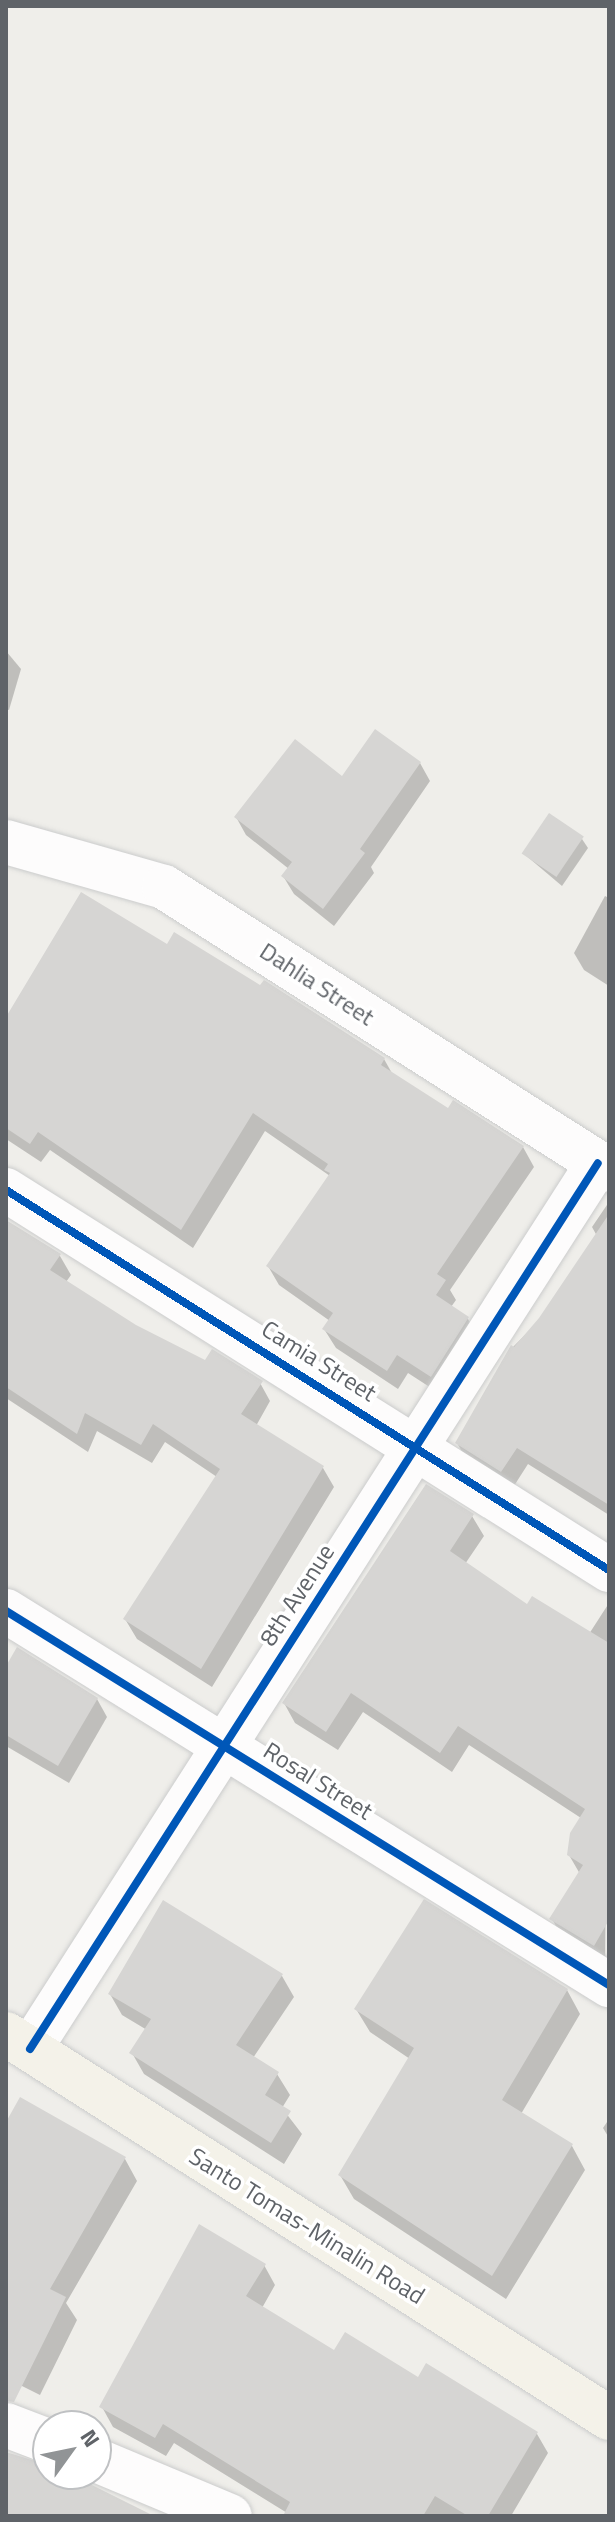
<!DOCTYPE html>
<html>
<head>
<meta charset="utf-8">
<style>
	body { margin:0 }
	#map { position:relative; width:615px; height:2522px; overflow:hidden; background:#efeeea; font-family:"Titillium Web",sans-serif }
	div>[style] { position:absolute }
	.shadow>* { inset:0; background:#0003 }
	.building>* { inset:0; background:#d6d5d3; transform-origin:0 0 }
	.roads { filter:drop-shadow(0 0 2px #cbcccc) drop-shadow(0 0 2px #cbcccc) }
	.minor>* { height:44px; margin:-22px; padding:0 22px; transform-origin:22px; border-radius:22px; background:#fdfcfc }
	.major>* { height:44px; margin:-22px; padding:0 22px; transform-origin:22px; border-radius:22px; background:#f4f2e9 }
	.cycleway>* { height:8px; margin:-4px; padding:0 4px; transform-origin:4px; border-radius:4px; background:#0057b8 }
	span { translate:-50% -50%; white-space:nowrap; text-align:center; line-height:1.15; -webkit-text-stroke:7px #fff; paint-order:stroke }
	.street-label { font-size:24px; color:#5f6368 }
	.frame { position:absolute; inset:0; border:8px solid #5f6368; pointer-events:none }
	.north { position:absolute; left:32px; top:2410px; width:80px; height:80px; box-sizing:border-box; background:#fff; border:2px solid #bfc1c3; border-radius:50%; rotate:57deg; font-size:22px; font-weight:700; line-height:32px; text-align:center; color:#5f6368 }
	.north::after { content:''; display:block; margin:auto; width:28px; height:36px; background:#919496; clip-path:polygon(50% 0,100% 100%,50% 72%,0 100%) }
</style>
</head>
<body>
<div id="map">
	<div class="shadow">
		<div style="clip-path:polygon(6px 651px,21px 669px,9px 710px,6px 709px)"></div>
		<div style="clip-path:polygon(420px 763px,430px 781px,371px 867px,374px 873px,334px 926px,294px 894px,283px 876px,289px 869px,246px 835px,236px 817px,342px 779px)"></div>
		<div style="clip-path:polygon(582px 839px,588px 848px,562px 886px,523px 853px)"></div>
		<div style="clip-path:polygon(605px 896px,609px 898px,609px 986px,584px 970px,574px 953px)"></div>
		<div style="clip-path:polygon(167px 947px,384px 1059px,393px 1075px,448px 1111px,523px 1147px,534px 1167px,450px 1290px,456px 1300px,451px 1307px,468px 1319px,479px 1338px,442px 1395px,408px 1373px,398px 1389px,336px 1348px,324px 1329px,330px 1321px,279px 1285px,268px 1266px,330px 1176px,265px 1131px,193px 1248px,50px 1150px,41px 1162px,6px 1139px,6px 1021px)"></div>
		<div style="clip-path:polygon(609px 1202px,609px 1515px,528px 1464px,512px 1489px,468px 1462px,457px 1443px,512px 1348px,540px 1320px,597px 1236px,592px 1227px)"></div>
		<div style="clip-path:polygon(6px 1222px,60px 1256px,71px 1275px,66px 1282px,135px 1326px,206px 1363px,259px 1381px,270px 1401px,256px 1426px,323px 1468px,334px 1487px,212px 1687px,137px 1639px,125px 1619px,217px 1477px,165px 1442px,152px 1463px,97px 1431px,88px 1452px,6px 1398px)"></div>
		<div style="clip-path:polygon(472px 1516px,484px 1536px,465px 1564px,528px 1607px,589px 1634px,609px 1603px,605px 1965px,563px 1938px,552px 1919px,580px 1874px,569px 1855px,581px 1818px,469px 1745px,452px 1772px,363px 1712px,338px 1750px,295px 1723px,284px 1703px)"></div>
		<div style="clip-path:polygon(6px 1670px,97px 1699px,107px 1717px,69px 1783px,6px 1746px)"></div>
		<div style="clip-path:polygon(282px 1976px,294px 1997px,253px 2058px,277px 2074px,290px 2095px,282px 2108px,302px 2134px,284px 2164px,144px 2074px,132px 2053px,147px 2030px,122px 2015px,110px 1994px)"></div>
		<div style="clip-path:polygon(567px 1990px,580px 2014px,521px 2114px,572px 2146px,585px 2170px,506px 2299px,354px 2199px,340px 2175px,410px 2059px,370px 2032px,356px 2009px)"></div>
		<div style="clip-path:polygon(609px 2119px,609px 2138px,603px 2128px)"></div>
		<div style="clip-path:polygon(6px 2126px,125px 2159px,137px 2181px,66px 2303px,77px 2320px,40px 2395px,6px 2378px)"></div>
		<div style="clip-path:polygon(264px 2265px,275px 2285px,262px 2308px,335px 2353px,419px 2380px,537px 2434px,548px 2453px,511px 2516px,292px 2516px,174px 2443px,166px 2456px,113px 2427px,102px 2407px)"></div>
	</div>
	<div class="building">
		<div style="clip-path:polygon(375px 729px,421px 762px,360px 849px,365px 853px,323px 909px,281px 876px,292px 862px,234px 817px,295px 739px,342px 776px)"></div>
		<div style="left:549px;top:813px;width:42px;height:49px;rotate:34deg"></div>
		<div style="clip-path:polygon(81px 892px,167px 944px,174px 932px,260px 985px,264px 980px,385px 1058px,381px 1065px,448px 1108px,453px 1100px,524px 1146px,437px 1274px,446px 1280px,436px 1295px,469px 1317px,431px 1377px,397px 1355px,387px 1371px,322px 1329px,333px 1313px,266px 1266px,330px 1173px,324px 1170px,328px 1164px,253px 1113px,181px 1230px,38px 1132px,30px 1144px,6px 1128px,6px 1017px)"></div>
		<div style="clip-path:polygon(609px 1214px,609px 1505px,517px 1448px,501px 1472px,455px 1443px,511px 1345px,514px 1347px,539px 1318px)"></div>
		<div style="clip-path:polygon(6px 1220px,61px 1254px,50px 1270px,136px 1325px,205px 1360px,212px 1349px,263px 1381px,241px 1414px,324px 1466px,201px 1669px,123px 1619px,220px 1469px,153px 1424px,141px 1445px,85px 1413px,77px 1434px,6px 1387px)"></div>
		<div style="clip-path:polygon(426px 1484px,474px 1514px,450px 1551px,527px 1604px,532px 1596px,609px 1643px,609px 1920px,594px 1946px,549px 1919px,583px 1865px,567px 1855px,570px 1833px,585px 1809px,458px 1726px,440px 1753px,351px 1693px,326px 1732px,282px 1703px)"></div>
		<div style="clip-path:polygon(17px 1647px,98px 1698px,58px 1766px,6px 1735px,6px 1666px)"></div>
		<div style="clip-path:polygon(424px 1899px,568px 1989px,502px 2100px,573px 2144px,492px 2276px,338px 2175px,414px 2048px,354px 2009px)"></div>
		<div style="clip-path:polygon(163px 1900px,283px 1974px,236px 2045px,279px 2072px,265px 2095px,291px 2111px,271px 2143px,129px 2053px,151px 2019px,108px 1994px)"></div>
		<div style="clip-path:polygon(20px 2097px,126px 2157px,50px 2289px,66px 2297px,14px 2402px,6px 2401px,6px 2122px)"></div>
		<div style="clip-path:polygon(199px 2224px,266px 2264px,246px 2296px,334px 2350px,345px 2332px,418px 2377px,426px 2363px,538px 2432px,488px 2516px,468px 2516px,435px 2496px,423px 2516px,283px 2516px,290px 2502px,163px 2424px,155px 2438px,99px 2407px)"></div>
		<div style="clip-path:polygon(6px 2452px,48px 2465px,48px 2474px,70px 2474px,154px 2516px,6px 2516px)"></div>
	</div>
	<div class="roads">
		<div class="minor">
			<div style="left:6px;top:842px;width:164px;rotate:15.9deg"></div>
			<div style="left:164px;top:887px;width:527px;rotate:32.45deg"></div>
			<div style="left:6px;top:1190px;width:713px;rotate:32.22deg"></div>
			<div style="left:6px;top:1611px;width:710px;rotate:31.81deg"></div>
			<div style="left:30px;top:2049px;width:1052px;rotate:-57.34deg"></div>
			<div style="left:6px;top:2425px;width:45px;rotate:20.9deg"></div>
			<div style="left:96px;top:2460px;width:145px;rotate:22.7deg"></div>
		</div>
		<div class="major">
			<div style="left:6px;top:2034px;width:715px;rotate:32.49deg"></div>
		</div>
	</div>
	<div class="cycleway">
		<div style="left:6px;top:1190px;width:713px;rotate:32.22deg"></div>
		<div style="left:6px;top:1611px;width:710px;rotate:31.81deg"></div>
		<div style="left:30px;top:2049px;width:1052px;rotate:-57.34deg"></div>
	</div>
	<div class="street-label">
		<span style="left:317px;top:984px;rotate:33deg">Dahlia Street</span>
		<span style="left:319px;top:1361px;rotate:32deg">Camia Street</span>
		<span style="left:297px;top:1595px;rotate:-57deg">8th Avenue</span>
		<span style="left:318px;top:1781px;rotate:32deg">Rosal Street</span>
		<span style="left:307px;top:2226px;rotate:32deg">Santo Tomas-Minalin Road</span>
	</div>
	<div class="frame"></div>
	<div class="north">N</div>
</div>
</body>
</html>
